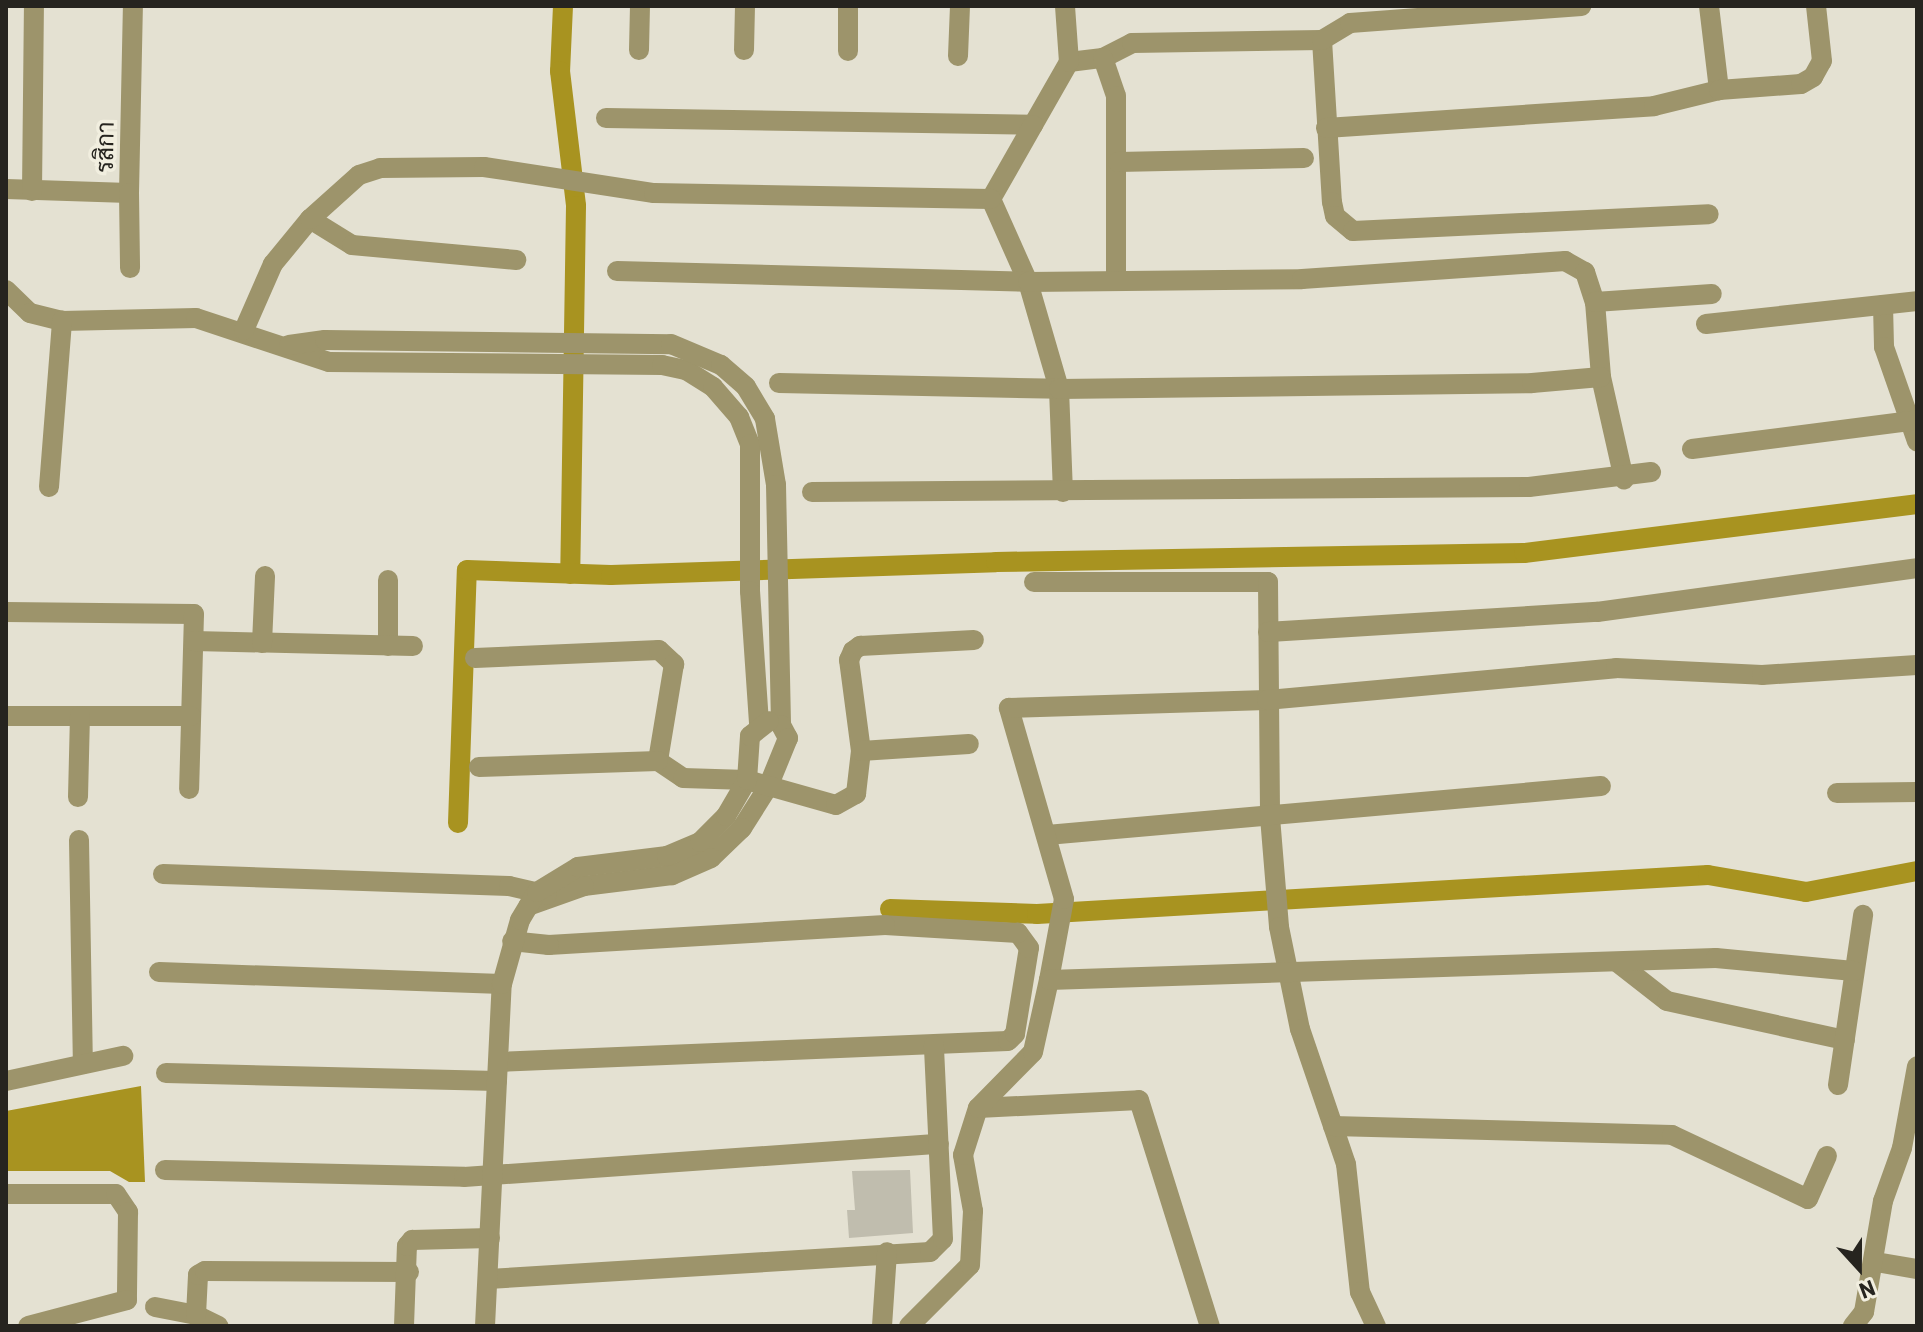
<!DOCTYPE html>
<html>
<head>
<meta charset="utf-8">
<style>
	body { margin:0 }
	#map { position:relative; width:1923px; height:1332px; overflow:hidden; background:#e4e1d2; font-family:Barlow,Sarabun,sans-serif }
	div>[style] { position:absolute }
	.water>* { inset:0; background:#a89320 }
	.canal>* { height:20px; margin:-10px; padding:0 10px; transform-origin:10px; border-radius:10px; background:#a89320 }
	.building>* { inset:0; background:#c0bdae }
	.minor>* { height:20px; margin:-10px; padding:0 10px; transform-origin:10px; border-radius:10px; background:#9d946b }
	span { translate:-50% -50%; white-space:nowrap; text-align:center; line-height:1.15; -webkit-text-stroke:7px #f1eedf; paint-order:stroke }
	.street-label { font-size:24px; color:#26241f }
	.frame { position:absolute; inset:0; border:8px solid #26241f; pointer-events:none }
	.north { position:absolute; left:1819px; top:1228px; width:80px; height:80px; -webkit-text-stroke:6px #f1eedf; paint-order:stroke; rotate:159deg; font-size:22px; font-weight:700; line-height:32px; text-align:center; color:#26241f }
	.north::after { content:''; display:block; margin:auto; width:28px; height:36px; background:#26241f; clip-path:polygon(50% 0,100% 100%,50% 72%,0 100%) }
</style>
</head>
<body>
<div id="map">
	<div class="water">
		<div style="clip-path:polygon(141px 1086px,145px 1182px,129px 1182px,110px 1171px,6px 1171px,6px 1111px)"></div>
	</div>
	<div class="canal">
		<div style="left:563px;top:6px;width:65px;rotate:92.6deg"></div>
		<div style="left:560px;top:71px;width:136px;rotate:83.2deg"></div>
		<div style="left:576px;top:206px;width:368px;rotate:90.9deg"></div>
		<div style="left:458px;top:823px;width:253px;rotate:-88deg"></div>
		<div style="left:467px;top:570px;width:144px;rotate:2deg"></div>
		<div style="left:611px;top:575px;width:385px;rotate:-1.9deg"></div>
		<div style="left:996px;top:562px;width:528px;rotate:-0.98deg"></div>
		<div style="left:1524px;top:553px;width:396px;rotate:-7.1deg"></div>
		<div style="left:890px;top:909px;width:147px;rotate:1.9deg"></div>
		<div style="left:1037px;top:914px;width:672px;rotate:-3.33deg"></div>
		<div style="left:1708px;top:875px;width:99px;rotate:9.8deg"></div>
		<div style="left:1806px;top:892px;width:113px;rotate:-10.7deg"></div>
	</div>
	<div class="building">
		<div style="clip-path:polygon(910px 1170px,913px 1233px,849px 1238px,847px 1210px,855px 1210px,852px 1171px)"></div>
	</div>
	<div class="minor">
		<div style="left:1709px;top:6px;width:85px;rotate:83.2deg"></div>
		<div style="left:1322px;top:40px;width:162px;rotate:86.5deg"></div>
		<div style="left:1332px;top:202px;width:14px;rotate:78deg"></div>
		<div style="left:1335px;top:216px;width:23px;rotate:40deg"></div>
		<div style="left:1353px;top:231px;width:356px;rotate:-2.7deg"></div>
		<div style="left:639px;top:50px;width:44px;rotate:-88.7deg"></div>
		<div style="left:744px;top:50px;width:44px;rotate:-88.7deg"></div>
		<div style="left:848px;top:51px;width:45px;rotate:-90deg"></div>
		<div style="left:958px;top:56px;width:50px;rotate:-87.7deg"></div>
		<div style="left:1103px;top:58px;width:33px;rotate:-27deg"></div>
		<div style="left:1132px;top:43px;width:190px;rotate:-0.9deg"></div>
		<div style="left:1322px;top:40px;width:33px;rotate:-31deg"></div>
		<div style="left:1350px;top:23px;width:232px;rotate:-4.2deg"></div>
		<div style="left:1069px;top:62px;width:34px;rotate:-7deg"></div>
		<div style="left:1103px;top:58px;width:40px;rotate:71.1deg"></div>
		<div style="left:1116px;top:96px;width:183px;rotate:90deg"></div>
		<div style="left:606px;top:118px;width:427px;rotate:0.9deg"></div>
		<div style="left:1033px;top:125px;width:73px;rotate:-60.3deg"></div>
		<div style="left:1069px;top:62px;width:56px;rotate:-94.1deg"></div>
		<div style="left:1033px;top:125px;width:85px;rotate:119.6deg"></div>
		<div style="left:991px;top:199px;width:91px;rotate:66deg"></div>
		<div style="left:1028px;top:282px;width:111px;rotate:73.8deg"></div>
		<div style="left:1059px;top:389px;width:103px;rotate:87.8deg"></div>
		<div style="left:1326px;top:128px;width:329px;rotate:-3.8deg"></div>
		<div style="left:1654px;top:106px;width:67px;rotate:-13.8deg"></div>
		<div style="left:1719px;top:90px;width:82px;rotate:-4.2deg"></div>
		<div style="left:1801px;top:84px;width:14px;rotate:-30deg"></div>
		<div style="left:1813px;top:77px;width:18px;rotate:-61deg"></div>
		<div style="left:1822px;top:61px;width:55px;rotate:-96.2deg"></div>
		<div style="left:1118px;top:162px;width:186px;rotate:-1.2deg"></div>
		<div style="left:6px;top:189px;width:123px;rotate:1.9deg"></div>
		<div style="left:129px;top:193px;width:187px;rotate:-88.8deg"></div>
		<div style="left:32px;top:191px;width:185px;rotate:-89.4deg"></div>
		<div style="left:129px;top:193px;width:75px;rotate:89.2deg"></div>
		<div style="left:310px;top:219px;width:49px;rotate:31.8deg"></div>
		<div style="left:352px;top:245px;width:165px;rotate:5.2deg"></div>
		<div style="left:617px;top:271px;width:411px;rotate:1.5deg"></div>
		<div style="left:1028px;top:282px;width:274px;rotate:-0.6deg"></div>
		<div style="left:1302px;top:279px;width:264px;rotate:-3.9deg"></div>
		<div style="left:1565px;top:261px;width:23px;rotate:29deg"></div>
		<div style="left:1585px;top:272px;width:32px;rotate:72deg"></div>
		<div style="left:1595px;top:302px;width:75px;rotate:85.4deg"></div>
		<div style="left:1601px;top:377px;width:105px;rotate:77.3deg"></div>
		<div style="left:6px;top:290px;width:33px;rotate:44deg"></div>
		<div style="left:30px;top:313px;width:33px;rotate:14deg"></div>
		<div style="left:62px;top:321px;width:134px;rotate:-1.3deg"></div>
		<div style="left:196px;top:318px;width:140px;rotate:18.3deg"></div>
		<div style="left:329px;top:362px;width:333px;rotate:0.5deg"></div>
		<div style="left:662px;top:365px;width:25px;rotate:12deg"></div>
		<div style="left:686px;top:370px;width:32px;rotate:32deg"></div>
		<div style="left:713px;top:387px;width:40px;rotate:49deg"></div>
		<div style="left:739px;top:417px;width:29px;rotate:68deg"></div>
		<div style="left:750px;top:444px;width:147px;rotate:90deg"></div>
		<div style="left:750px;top:591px;width:133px;rotate:86.1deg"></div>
		<div style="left:1595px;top:302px;width:117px;rotate:-3.9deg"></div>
		<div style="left:1883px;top:305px;width:42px;rotate:88.6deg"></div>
		<div style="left:1884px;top:347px;width:100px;rotate:70.7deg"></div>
		<div style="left:1706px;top:324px;width:212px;rotate:-6.2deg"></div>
		<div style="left:244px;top:330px;width:72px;rotate:-66.3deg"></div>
		<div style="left:273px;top:264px;width:58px;rotate:-50.6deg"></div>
		<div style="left:310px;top:219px;width:66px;rotate:-41.9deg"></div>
		<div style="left:359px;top:175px;width:22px;rotate:-18deg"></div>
		<div style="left:380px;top:168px;width:104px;rotate:-0.6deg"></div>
		<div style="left:484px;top:167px;width:172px;rotate:8.7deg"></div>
		<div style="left:654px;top:193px;width:337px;rotate:1deg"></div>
		<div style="left:289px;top:345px;width:36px;rotate:-8deg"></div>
		<div style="left:325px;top:340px;width:346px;rotate:0.7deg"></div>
		<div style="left:671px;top:344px;width:54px;rotate:22.8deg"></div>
		<div style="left:721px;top:365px;width:33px;rotate:41deg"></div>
		<div style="left:746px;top:387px;width:37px;rotate:59deg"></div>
		<div style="left:765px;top:419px;width:67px;rotate:80.5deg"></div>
		<div style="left:776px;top:485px;width:240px;rotate:88.8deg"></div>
		<div style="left:781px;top:725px;width:15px;rotate:62deg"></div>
		<div style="left:788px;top:738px;width:53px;rotate:112.2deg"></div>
		<div style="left:768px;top:787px;width:49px;rotate:122.4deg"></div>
		<div style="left:742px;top:828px;width:43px;rotate:135.9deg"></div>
		<div style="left:711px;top:858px;width:43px;rotate:156.4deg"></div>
		<div style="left:672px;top:875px;width:89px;rotate:172.9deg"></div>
		<div style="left:584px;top:886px;width:59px;rotate:160.3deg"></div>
		<div style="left:779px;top:383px;width:280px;rotate:1.2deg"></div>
		<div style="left:1059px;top:389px;width:473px;rotate:-0.7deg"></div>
		<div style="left:1532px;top:383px;width:69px;rotate:-5deg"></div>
		<div style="left:1692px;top:449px;width:227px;rotate:-7.3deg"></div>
		<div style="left:49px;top:487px;width:167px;rotate:-85.5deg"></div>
		<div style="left:812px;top:492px;width:717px;rotate:-0.4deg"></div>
		<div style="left:1529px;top:487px;width:123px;rotate:-7deg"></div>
		<div style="left:388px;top:580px;width:66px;rotate:90deg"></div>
		<div style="left:1034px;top:582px;width:234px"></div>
		<div style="left:1268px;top:582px;width:235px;rotate:89.5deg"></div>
		<div style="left:1270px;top:817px;width:110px;rotate:85.3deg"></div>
		<div style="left:1279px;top:927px;width:104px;rotate:78.4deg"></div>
		<div style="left:1300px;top:1029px;width:143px;rotate:71.2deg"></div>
		<div style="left:1346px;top:1164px;width:129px;rotate:83.8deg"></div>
		<div style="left:1360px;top:1292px;width:38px;rotate:65deg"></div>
		<div style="left:6px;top:612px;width:188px;rotate:0.6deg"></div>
		<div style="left:194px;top:614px;width:175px;rotate:91.6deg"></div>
		<div style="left:1268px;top:632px;width:330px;rotate:-3.5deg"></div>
		<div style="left:1597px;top:612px;width:323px;rotate:-7.8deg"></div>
		<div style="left:194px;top:641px;width:219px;rotate:1.3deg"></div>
		<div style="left:262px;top:643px;width:67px;rotate:-87.4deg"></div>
		<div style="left:475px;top:658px;width:184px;rotate:-2.5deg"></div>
		<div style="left:659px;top:650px;width:21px;rotate:43deg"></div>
		<div style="left:674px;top:664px;width:98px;rotate:99.4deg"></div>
		<div style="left:658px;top:761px;width:30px;rotate:34deg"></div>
		<div style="left:683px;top:778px;width:64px;rotate:1.8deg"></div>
		<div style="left:747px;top:780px;width:92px;rotate:15.7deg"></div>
		<div style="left:836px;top:805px;width:23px;rotate:-29deg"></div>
		<div style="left:856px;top:794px;width:43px;rotate:-83.4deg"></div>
		<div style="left:861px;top:751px;width:92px;rotate:-97.5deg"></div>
		<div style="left:849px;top:660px;width:10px;rotate:-66deg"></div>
		<div style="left:853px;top:651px;width:9px;rotate:-36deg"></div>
		<div style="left:860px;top:646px;width:114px;rotate:-3deg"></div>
		<div style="left:6px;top:716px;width:185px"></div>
		<div style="left:861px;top:751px;width:108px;rotate:-3.7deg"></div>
		<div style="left:479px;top:767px;width:179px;rotate:-1.9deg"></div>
		<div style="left:1837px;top:793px;width:80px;rotate:-0.7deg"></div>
		<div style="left:78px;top:797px;width:81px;rotate:-88.6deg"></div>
		<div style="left:1047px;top:835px;width:556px;rotate:-5.05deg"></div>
		<div style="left:79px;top:840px;width:224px;rotate:89deg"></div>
		<div style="left:163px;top:874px;width:346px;rotate:2deg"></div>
		<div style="left:509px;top:886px;width:39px;rotate:13deg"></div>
		<div style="left:1617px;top:962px;width:63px;rotate:38deg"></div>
		<div style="left:1667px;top:1001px;width:182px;rotate:12.4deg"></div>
		<div style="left:159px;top:972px;width:343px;rotate:2deg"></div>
		<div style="left:1049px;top:980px;width:82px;rotate:-79.5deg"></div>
		<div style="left:1064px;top:899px;width:199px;rotate:-106.1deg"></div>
		<div style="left:1009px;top:708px;width:258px;rotate:-1.8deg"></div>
		<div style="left:1267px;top:700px;width:350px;rotate:-5.2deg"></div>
		<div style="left:1616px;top:668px;width:146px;rotate:2.7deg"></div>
		<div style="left:1762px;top:675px;width:155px;rotate:-3.7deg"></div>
		<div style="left:498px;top:1062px;width:510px;rotate:-2.36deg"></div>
		<div style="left:1008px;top:1041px;width:10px;rotate:-45deg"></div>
		<div style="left:1015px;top:1034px;width:87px;rotate:-80.8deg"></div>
		<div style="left:1029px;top:948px;width:19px;rotate:-126deg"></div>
		<div style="left:1018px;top:933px;width:133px;rotate:-176.6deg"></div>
		<div style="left:885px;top:925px;width:337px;rotate:176.6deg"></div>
		<div style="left:549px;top:945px;width:37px;rotate:-174deg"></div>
		<div style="left:166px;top:1073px;width:331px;rotate:1.4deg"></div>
		<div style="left:6px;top:1081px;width:120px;rotate:-12.1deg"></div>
		<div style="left:1838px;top:1085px;width:172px;rotate:-81.6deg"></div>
		<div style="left:978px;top:1108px;width:161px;rotate:-2.8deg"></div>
		<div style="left:1139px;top:1100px;width:237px;rotate:72.6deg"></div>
		<div style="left:1333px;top:1126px;width:339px;rotate:1.5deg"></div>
		<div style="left:1672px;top:1135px;width:150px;rotate:25.2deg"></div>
		<div style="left:1808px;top:1199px;width:47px;rotate:-66.2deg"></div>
		<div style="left:165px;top:1170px;width:299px;rotate:1.3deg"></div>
		<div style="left:464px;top:1177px;width:476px;rotate:-4deg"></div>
		<div style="left:6px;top:1194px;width:110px"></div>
		<div style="left:116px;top:1194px;width:22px;rotate:56deg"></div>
		<div style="left:128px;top:1212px;width:88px;rotate:90.7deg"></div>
		<div style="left:127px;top:1300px;width:102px;rotate:165.3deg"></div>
		<div style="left:1876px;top:1262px;width:42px;rotate:9.7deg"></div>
		<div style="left:488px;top:1279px;width:443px;rotate:-3.5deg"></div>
		<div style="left:930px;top:1252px;width:18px;rotate:-45deg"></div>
		<div style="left:943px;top:1239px;width:194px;rotate:-92.7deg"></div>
		<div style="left:155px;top:1307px;width:42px;rotate:11deg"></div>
		<div style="left:196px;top:1315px;width:25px;rotate:26deg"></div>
		<div style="left:196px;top:1315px;width:40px;rotate:-87.1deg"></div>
		<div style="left:198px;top:1275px;width:8px;rotate:-30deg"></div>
		<div style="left:205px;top:1271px;width:204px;rotate:0.3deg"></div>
		<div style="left:404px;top:1326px;width:80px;rotate:-87.9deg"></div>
		<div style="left:407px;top:1246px;width:8px;rotate:-50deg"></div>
		<div style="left:412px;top:1240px;width:78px;rotate:-1.5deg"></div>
		<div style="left:485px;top:1326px;width:342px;rotate:-87.2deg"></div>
		<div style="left:502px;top:984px;width:66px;rotate:-74.3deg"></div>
		<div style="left:520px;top:920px;width:33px;rotate:-59deg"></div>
		<div style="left:537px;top:892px;width:48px;rotate:-31.4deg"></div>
		<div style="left:578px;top:867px;width:90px;rotate:-7deg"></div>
		<div style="left:667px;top:856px;width:36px;rotate:-23deg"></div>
		<div style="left:700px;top:842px;width:37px;rotate:-45deg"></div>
		<div style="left:726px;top:816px;width:42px;rotate:-59.7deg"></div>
		<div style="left:747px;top:780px;width:44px;rotate:-86.1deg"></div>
		<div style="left:750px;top:736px;width:24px;rotate:-38deg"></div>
		<div style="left:882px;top:1326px;width:74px;rotate:-86.1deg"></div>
		<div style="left:909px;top:1326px;width:86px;rotate:-45deg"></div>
		<div style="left:970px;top:1265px;width:54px;rotate:-86.8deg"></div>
		<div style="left:973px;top:1211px;width:57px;rotate:-100.1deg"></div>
		<div style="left:963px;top:1155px;width:49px;rotate:-72.3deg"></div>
		<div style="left:978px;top:1108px;width:78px;rotate:-45.5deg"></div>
		<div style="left:1033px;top:1052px;width:74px;rotate:-77.5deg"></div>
		<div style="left:1049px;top:980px;width:667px;rotate:-1.89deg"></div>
		<div style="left:1716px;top:958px;width:138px;rotate:5.4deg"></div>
		<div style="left:1853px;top:1326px;width:18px;rotate:-52deg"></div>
		<div style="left:1864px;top:1312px;width:113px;rotate:-80.3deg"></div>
		<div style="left:1883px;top:1201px;width:56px;rotate:-70.3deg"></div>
		<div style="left:1902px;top:1148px;width:83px;rotate:-79.6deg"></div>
	</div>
	<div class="street-label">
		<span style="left:104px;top:147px;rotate:-89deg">รสิกา</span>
	</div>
	<div class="frame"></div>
	<div class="north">N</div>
</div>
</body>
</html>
